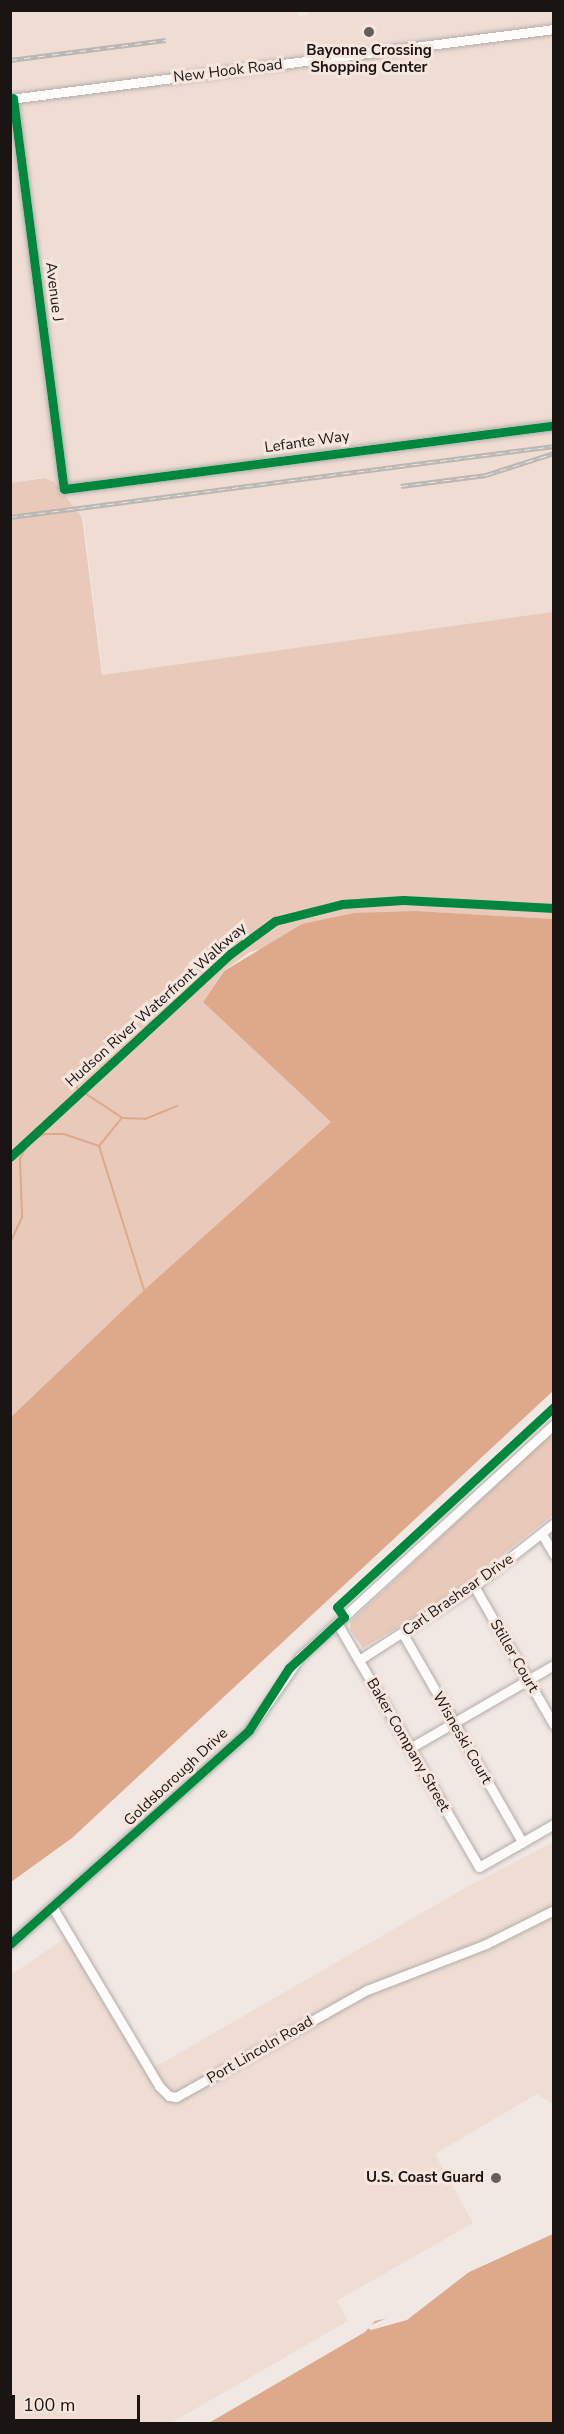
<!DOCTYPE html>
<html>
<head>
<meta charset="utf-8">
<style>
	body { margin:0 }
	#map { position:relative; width:564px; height:2434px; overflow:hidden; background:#f1e8e4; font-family:"Nunito Sans",sans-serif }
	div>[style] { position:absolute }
	.built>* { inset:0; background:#efddd4 }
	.green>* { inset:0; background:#e9caba }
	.water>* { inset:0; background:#dea88b }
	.pier>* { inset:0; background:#f1e8e4 }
	.stream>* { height:2px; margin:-1px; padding:0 1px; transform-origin:1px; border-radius:1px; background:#dea88b }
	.roads { filter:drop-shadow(0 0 2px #b3aca9) drop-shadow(0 0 2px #b3aca9) }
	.minor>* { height:9px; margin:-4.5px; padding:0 4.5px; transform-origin:4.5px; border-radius:4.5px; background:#fdfcfb }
	.rail>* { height:4.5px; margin-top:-2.25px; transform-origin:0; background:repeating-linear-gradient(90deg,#f7e6de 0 7px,#b9b7b5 0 14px); box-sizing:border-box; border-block:2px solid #b9b7b5 }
	.cycleway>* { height:9px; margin:-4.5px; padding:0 4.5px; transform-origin:4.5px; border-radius:4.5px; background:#00873e }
	.dots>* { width:16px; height:16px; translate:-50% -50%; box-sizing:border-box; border:3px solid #f7e6de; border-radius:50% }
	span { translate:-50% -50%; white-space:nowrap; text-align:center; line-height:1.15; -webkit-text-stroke:6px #f7e6de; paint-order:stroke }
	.poi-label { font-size:15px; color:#1a1512; font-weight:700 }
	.right { translate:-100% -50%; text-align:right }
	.street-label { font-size:15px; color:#1a1512 }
	.frame { position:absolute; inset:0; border:12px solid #1a1512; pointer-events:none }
	.scale { position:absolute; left:12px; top:2395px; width:128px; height:27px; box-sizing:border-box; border:3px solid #1a1512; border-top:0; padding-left:8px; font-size:18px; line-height:21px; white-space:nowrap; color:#1a1512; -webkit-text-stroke:4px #f7e6de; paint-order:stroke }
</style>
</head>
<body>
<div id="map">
	<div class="built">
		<div style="clip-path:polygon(296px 10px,299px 16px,308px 15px,308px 10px,553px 11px,553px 613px,103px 675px,83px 517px,44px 477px,11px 483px,11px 11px)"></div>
		<div style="clip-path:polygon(553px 1842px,553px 2104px,537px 2094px,435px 2154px,473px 2223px,337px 2301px,348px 2321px,171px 2423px,11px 2424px,11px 1975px,70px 1935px,148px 2071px,465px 1888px)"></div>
	</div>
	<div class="green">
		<div style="clip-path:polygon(44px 478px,54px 482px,82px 517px,102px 675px,553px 612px,553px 919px,416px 911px,250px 952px,223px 971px,203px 1002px,332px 1122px,144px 1290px,11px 1417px,11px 483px)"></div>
		<div style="clip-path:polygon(553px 1432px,553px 1515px,441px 1602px,363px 1648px,350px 1630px,351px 1621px)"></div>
	</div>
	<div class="water">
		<div style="clip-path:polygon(416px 911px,553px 919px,553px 1391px,72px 1838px,11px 1882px,11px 1417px,144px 1290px,331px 1122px,203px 1002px,224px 971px,302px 924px,354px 913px)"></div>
		<div style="clip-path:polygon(553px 2230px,553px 2423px,207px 2424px,365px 2332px,375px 2321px,402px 2315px,444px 2284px)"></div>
	</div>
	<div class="pier">
		<div style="clip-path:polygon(554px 2227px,553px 2234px,469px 2272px,407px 2320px,371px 2330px,366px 2327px,401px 2312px,468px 2267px)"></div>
	</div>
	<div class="stream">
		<div style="left:77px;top:1075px;width:13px;rotate:90deg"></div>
		<div style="left:77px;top:1088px;width:53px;rotate:33.4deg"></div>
		<div style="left:99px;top:1146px;width:36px;rotate:-51deg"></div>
		<div style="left:122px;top:1118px;width:23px;rotate:2deg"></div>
		<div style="left:145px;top:1119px;width:35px;rotate:-22deg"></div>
		<div style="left:10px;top:1243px;width:29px;rotate:-65deg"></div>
		<div style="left:22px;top:1217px;width:58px;rotate:-92deg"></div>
		<div style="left:20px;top:1159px;width:20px;rotate:-63deg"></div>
		<div style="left:29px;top:1141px;width:17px;rotate:-24deg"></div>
		<div style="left:45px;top:1134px;width:19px"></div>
		<div style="left:64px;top:1134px;width:37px;rotate:19deg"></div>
		<div style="left:99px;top:1146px;width:151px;rotate:72.6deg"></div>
	</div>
	<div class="roads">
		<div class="minor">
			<div style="left:13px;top:98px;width:394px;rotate:82.6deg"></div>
			<div style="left:64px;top:489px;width:494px;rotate:-7.4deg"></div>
			<div style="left:10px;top:99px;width:548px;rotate:-7.33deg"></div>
			<div style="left:542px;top:1534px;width:24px;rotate:60deg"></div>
			<div style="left:474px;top:1586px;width:160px;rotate:60.1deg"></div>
			<div style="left:337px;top:1623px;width:282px;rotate:59.8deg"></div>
			<div style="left:479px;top:1867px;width:86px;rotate:-29.8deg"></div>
			<div style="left:403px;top:1634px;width:240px;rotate:60.2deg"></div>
			<div style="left:359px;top:1660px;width:137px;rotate:-32.8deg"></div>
			<div style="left:474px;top:1586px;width:102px;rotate:-38.2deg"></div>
			<div style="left:410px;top:1748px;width:166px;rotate:-30deg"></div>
			<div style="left:53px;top:1908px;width:207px;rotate:59.2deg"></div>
			<div style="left:159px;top:2086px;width:14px;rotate:45deg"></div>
			<div style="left:169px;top:2096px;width:7px;rotate:8deg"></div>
			<div style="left:176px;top:2097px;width:219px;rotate:-29.3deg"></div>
			<div style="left:367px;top:1990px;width:128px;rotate:-21.1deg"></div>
			<div style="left:486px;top:1944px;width:76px;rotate:-26.6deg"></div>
			<div style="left:10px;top:1944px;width:321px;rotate:-41.8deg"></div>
			<div style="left:249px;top:1730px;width:89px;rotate:-55.1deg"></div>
			<div style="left:300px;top:1657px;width:345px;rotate:-42.5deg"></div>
		</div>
	</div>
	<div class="rail">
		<div style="left:10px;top:60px;width:157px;rotate:-7.3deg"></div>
		<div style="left:401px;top:486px;width:86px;rotate:-7.4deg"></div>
		<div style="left:486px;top:475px;width:71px;rotate:-17.9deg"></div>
		<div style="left:10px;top:517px;width:549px;rotate:-7.44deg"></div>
	</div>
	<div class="cycleway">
		<div style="left:13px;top:98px;width:394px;rotate:82.6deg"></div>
		<div style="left:64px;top:489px;width:494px;rotate:-7.4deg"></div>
		<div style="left:10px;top:1157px;width:299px;rotate:-42.7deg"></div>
		<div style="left:230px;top:954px;width:56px;rotate:-36.3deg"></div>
		<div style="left:275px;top:921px;width:69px;rotate:-14.2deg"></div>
		<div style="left:342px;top:904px;width:61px;rotate:-3.8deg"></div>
		<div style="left:403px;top:900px;width:151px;rotate:3deg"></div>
		<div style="left:10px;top:1944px;width:321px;rotate:-41.8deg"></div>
		<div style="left:249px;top:1730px;width:74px;rotate:-57.2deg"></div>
		<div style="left:289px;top:1668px;width:75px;rotate:-42.8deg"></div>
		<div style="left:344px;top:1617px;width:12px;rotate:-125deg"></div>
		<div style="left:337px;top:1607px;width:295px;rotate:-42.7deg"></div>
	</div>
	<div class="dots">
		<div style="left:369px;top:32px;background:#655f5c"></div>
		<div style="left:496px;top:2178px;background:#655f5c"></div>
	</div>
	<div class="poi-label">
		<span style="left:369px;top:59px">Bayonne Crossing<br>Shopping Center</span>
		<span class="right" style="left:484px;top:2178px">U.S. Coast Guard</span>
	</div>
	<div class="street-label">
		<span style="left:228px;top:71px;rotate:-7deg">New Hook Road</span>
		<span style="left:54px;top:292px;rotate:83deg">Avenue J</span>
		<span style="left:307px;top:442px;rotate:-8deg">Lefante Way</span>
		<span style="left:156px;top:1005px;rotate:-42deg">Hudson River Waterfront Walkway</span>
		<span style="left:458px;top:1595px;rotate:-35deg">Carl Brashear Drive</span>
		<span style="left:514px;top:1656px;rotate:60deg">Stiller Court</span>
		<span style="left:462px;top:1738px;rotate:60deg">Wisneski Court</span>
		<span style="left:408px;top:1745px;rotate:60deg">Baker Company Street</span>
		<span style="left:176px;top:1777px;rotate:-43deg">Goldsborough Drive</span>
		<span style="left:260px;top:2050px;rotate:-30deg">Port Lincoln Road</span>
	</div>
	<div class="frame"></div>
	<div class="scale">100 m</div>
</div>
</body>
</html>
